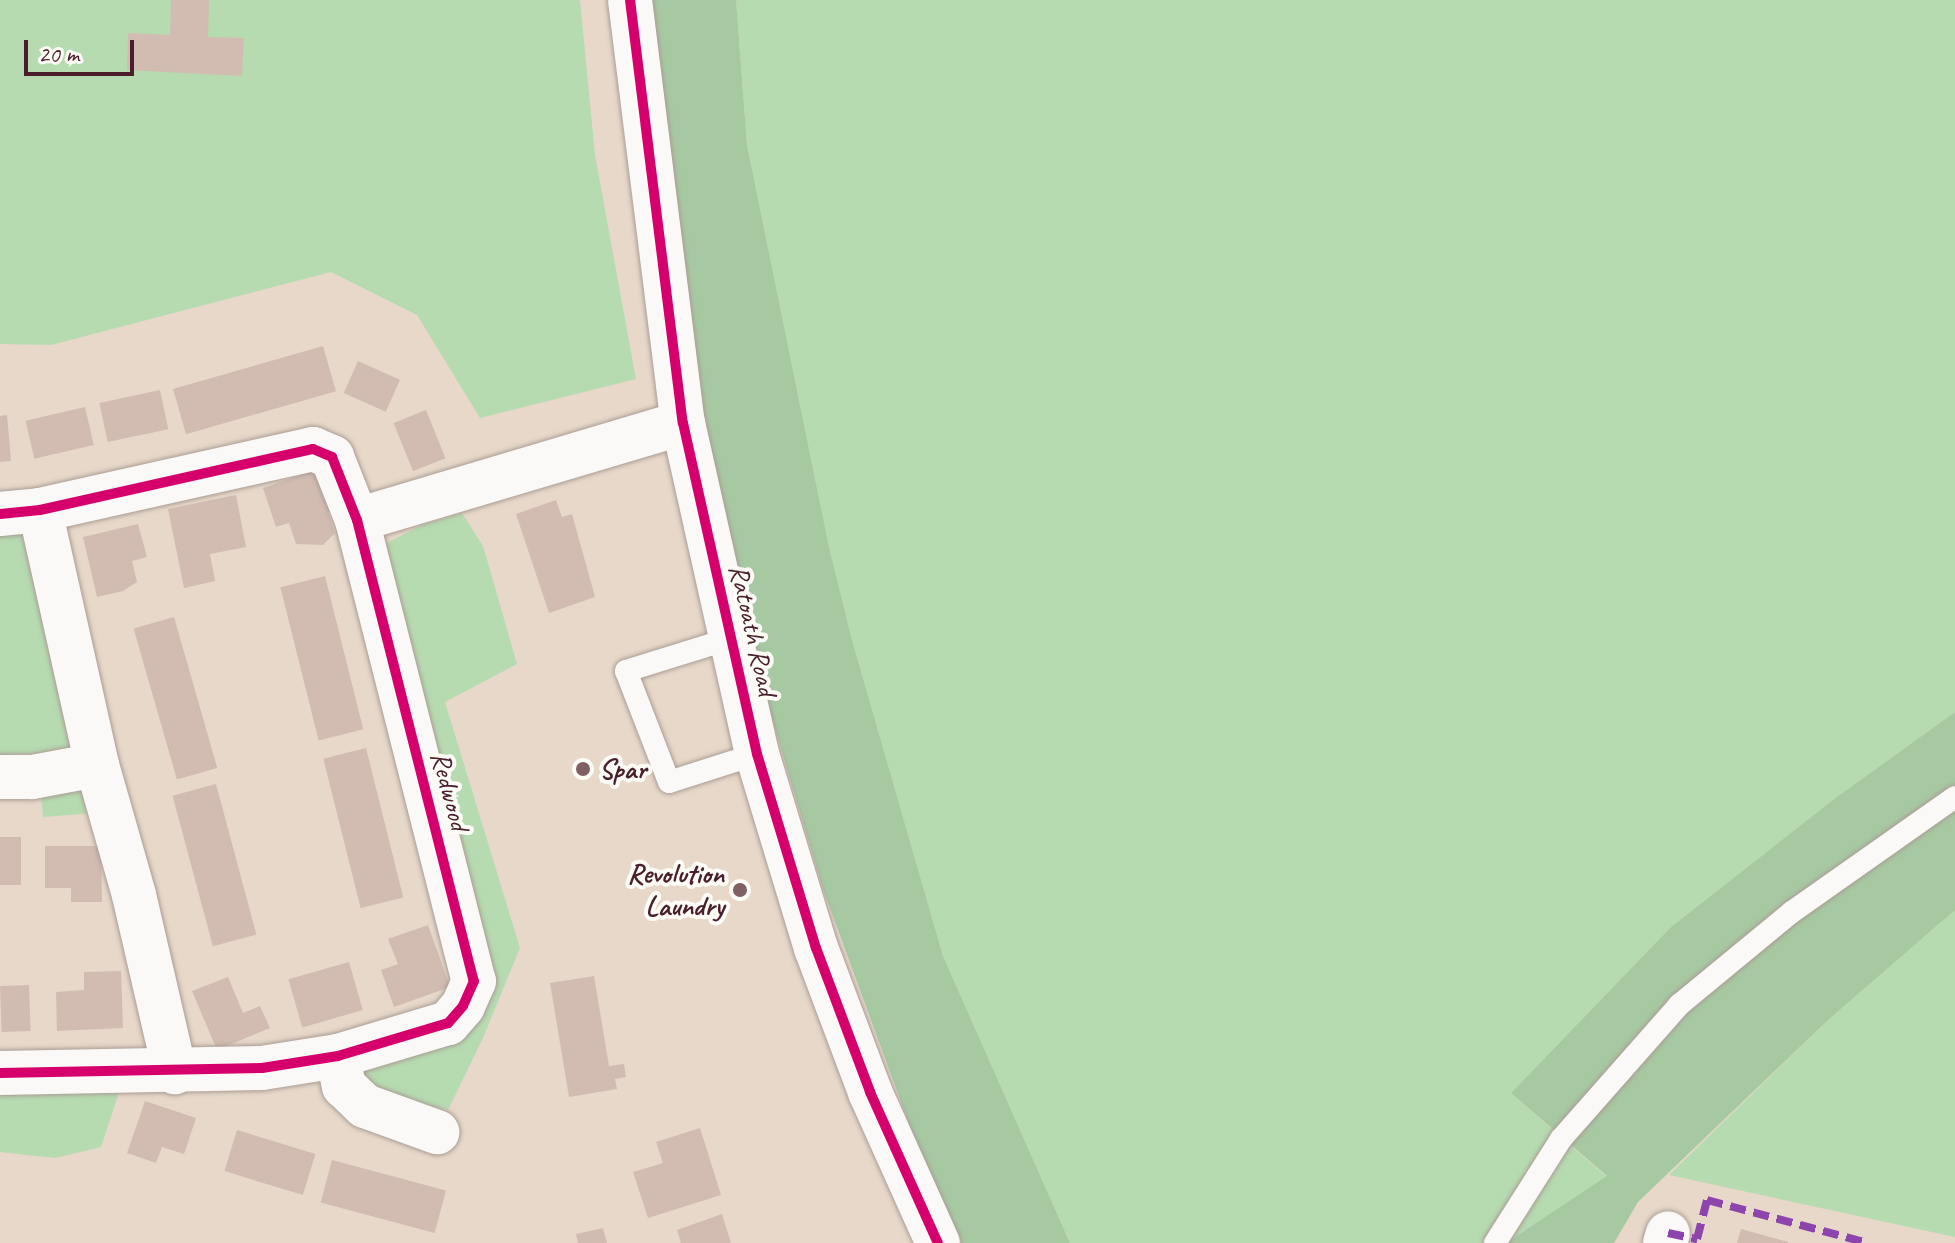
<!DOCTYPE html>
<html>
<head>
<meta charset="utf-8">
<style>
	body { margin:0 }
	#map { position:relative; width:1955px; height:1243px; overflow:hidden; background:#e7d8c9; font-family:Caveat,sans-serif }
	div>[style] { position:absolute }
	.green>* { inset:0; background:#b6dbb0 }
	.forest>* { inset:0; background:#a7c9a2 }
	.building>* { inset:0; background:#d2bcb1; transform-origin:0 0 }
	.roads { filter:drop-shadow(0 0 2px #aa9d95) drop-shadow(0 0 2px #aa9d95) }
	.service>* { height:22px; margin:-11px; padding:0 11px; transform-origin:11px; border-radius:11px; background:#fbf9f7 }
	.minor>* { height:44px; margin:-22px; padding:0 22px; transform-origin:22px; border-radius:22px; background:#fbf9f7 }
	.tertiary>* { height:44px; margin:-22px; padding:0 22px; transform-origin:22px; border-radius:22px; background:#fbf9f7 }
	.quiet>* { height:8px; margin-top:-4px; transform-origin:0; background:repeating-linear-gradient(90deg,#8e44ad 0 16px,transparent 0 24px) }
	.cycleway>* { height:10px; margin:-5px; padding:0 5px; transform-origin:5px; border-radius:5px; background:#d6006c }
	.dots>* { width:22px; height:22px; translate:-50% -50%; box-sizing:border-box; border:4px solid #fdfcf7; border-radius:50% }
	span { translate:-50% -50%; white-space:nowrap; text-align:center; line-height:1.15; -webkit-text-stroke:8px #fdfcf7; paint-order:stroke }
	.street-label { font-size:28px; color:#4a1f2b }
	.poi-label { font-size:28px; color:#4a1f2b; font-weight:700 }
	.left { translate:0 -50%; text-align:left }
	.right { translate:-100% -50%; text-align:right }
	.scale { position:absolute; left:24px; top:40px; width:110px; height:36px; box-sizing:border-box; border:4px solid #4a1f2b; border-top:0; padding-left:10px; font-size:24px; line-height:28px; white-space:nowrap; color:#4a1f2b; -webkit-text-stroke:6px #fdfcf7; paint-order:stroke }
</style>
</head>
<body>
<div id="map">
	<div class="green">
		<div style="clip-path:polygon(0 0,580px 0,595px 155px,636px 379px,480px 418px,417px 315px,331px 272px,51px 345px,0 344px)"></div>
		<div style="clip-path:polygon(736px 0,1955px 0,1955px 712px,1834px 799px,1671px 927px,1511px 1093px,1607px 1177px,1506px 1243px,1070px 1243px,943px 956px,852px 640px,829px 547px,747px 145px)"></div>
		<div style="clip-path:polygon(462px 513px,483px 546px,517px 664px,445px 702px,520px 948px,483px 1038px,448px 1110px,412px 1102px,365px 1082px,362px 1061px,470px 1012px,383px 545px,422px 525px)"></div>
		<div style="clip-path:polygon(21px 532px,76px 742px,64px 752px,0 755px,0 533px)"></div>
		<div style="clip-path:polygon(75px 785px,93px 800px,94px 813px,43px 817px,41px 795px)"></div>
		<div style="clip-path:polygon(1955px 910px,1955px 1237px,1669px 1175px,1827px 1021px)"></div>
		<div style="clip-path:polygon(123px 1080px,101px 1147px,55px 1158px,0 1152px,0 1083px)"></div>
	</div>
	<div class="forest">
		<div style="clip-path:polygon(648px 0,736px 0,747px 145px,829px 547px,852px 640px,943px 956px,1070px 1243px,958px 1243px,944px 1219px,823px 889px,747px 635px,704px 418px)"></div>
		<div style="clip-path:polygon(1955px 712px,1955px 910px,1827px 1021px,1638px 1202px,1614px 1243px,1506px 1243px,1607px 1176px,1511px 1093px,1671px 927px,1834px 799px)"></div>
	</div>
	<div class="building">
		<div style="clip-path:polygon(171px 0,209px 0,208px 37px,244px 38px,242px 76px,127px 70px,128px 33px,170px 35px)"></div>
		<div style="left:323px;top:346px;width:47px;height:156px;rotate:74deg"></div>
		<div style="left:358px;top:361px;width:46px;height:35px;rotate:24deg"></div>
		<div style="left:160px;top:390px;width:40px;height:62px;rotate:78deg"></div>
		<div style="left:85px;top:407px;width:39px;height:61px;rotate:77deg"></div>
		<div style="left:426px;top:410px;width:52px;height:35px;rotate:68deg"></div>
		<div style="clip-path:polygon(7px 415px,11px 461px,0 462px,0 416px)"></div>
		<div style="clip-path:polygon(324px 467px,338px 509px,328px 512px,335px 533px,323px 545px,296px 544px,289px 523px,276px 527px,263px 488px)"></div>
		<div style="clip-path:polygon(236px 495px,246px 547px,210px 554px,215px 581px,184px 588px,168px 509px)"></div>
		<div style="clip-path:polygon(556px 500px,562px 517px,572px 514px,595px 597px,549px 613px,516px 514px)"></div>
		<div style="clip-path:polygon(138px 524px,147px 557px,132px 561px,137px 582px,123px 591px,97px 597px,83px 537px)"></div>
		<div style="left:325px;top:576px;width:158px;height:46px;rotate:76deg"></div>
		<div style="left:174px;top:617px;width:157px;height:42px;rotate:74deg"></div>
		<div style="left:366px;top:748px;width:154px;height:44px;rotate:76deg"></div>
		<div style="left:216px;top:784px;width:156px;height:45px;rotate:75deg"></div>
		<div style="left:0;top:837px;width:21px;height:48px"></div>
		<div style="clip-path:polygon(45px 846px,101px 846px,102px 902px,71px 902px,71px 888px,45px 888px)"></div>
		<div style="clip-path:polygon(428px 925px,450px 987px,394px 1007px,381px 970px,398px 964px,388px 939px)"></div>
		<div style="left:349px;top:962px;width:50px;height:63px;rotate:74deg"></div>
		<div style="clip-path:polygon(121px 971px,123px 1028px,57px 1031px,56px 992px,84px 990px,84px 972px)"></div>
		<div style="clip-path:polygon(594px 976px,609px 1066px,624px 1064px,626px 1077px,615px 1079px,617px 1089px,569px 1097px,550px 983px)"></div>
		<div style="clip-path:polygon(228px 977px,243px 1013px,260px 1006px,270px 1028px,217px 1050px,192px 991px)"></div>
		<div style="left:29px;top:985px;width:46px;height:29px;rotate:88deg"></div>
		<div style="clip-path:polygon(145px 1101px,196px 1118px,184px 1154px,162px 1147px,156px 1163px,127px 1153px)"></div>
		<div style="clip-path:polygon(700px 1128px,721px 1195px,648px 1218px,633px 1172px,663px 1163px,656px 1142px)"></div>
		<div style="left:237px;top:1130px;width:82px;height:43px;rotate:17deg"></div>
		<div style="left:332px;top:1160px;width:118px;height:44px;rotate:15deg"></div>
		<div style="clip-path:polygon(722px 1214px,731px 1243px,681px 1243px,677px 1230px)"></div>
		<div style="clip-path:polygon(603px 1228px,607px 1243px,578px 1243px,576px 1234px)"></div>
		<div style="clip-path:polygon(1741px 1229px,1788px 1242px,1788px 1243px,1737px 1243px)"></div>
	</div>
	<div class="roads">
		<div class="service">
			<div style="left:729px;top:639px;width:108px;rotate:162.7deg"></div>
			<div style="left:626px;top:671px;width:119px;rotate:68.8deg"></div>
			<div style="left:669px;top:782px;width:92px;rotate:-17.7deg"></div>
			<div style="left:1495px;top:1243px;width:123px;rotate:-57.6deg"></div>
			<div style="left:1561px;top:1139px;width:179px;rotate:-48.6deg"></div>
			<div style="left:1679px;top:1005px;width:146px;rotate:-39.5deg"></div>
			<div style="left:1792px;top:912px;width:199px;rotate:-35.2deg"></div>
		</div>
		<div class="minor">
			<div style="left:40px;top:510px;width:261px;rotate:77.4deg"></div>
			<div style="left:97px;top:765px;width:135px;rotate:74.1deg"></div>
			<div style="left:134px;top:895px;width:182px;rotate:77deg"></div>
			<div style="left:0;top:514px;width:40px;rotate:-5.7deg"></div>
			<div style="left:40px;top:510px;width:280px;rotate:-12.6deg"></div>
			<div style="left:313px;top:449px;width:21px;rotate:23deg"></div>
			<div style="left:332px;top:457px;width:68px;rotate:68.4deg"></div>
			<div style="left:357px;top:520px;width:476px;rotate:75.8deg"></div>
			<div style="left:474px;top:981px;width:27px;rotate:114deg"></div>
			<div style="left:463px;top:1006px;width:23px;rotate:131deg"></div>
			<div style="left:448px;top:1023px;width:115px;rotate:163.3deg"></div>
			<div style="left:338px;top:1056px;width:77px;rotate:171deg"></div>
			<div style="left:262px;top:1068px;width:262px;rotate:178.9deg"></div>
			<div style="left:357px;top:520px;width:340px;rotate:-16.6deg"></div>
			<div style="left:0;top:777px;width:32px"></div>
			<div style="left:32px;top:777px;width:66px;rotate:-10.5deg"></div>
			<div style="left:338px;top:1056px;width:31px;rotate:79deg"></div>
			<div style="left:344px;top:1086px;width:29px;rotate:44deg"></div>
			<div style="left:365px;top:1106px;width:77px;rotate:19.9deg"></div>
			<div style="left:1665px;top:1243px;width:10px;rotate:-73deg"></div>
		</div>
		<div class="tertiary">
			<div style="left:630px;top:0;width:426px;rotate:82.9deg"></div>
			<div style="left:683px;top:423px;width:339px;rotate:77.4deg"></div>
			<div style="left:757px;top:754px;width:203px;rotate:73.1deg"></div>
			<div style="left:816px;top:948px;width:154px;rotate:69.4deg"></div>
			<div style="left:870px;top:1092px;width:166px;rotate:65.8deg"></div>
		</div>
	</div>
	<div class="quiet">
		<div style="left:1668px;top:1233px;width:30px;rotate:12deg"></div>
		<div style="left:1697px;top:1239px;width:40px;rotate:-75.6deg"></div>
		<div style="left:1707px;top:1200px;width:167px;rotate:15deg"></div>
	</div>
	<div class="cycleway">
		<div style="left:630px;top:0;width:426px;rotate:82.9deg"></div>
		<div style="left:683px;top:423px;width:339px;rotate:77.4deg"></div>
		<div style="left:757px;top:754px;width:203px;rotate:73.1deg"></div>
		<div style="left:816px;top:948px;width:154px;rotate:69.4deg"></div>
		<div style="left:870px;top:1092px;width:166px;rotate:65.8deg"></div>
		<div style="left:0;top:514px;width:40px;rotate:-5.7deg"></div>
		<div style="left:40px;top:510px;width:280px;rotate:-12.6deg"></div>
		<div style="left:313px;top:449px;width:21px;rotate:23deg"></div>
		<div style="left:332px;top:457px;width:68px;rotate:68.4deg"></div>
		<div style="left:357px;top:520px;width:476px;rotate:75.8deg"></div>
		<div style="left:474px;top:981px;width:27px;rotate:114deg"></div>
		<div style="left:463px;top:1006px;width:23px;rotate:131deg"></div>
		<div style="left:448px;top:1023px;width:115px;rotate:163.3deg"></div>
		<div style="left:338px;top:1056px;width:77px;rotate:171deg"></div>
		<div style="left:262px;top:1068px;width:262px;rotate:178.9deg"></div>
	</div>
	<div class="dots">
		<div style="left:583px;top:769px;background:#816062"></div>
		<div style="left:740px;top:890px;background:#816062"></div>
	</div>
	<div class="street-label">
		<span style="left:753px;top:630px;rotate:77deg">Ratoath Road</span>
		<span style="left:450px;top:791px;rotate:75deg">Redwood</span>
	</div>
	<div class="poi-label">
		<span class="left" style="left:599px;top:769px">Spar</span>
		<span class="right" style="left:724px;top:890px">Revolution<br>Laundry</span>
	</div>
	<div class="scale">20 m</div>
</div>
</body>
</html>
